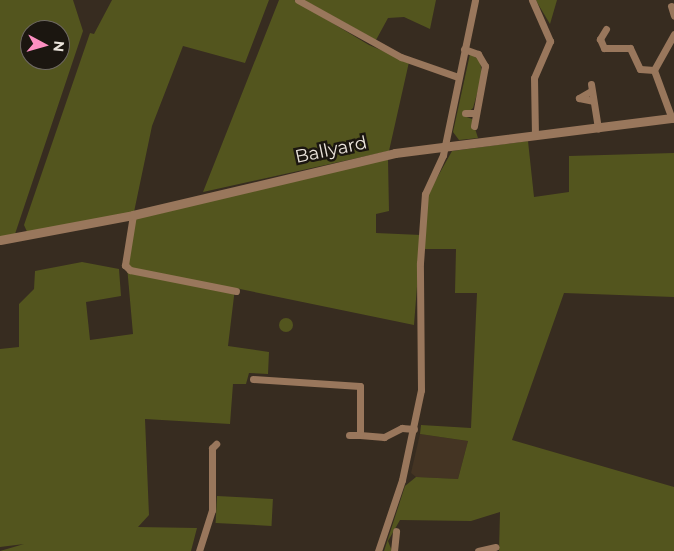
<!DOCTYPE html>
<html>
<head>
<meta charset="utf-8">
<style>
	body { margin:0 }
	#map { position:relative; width:674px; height:551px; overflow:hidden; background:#372c20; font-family:Montserrat,sans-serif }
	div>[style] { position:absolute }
	.built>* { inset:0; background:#443423 }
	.green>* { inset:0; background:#53551e; transform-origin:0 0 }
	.round { border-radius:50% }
	.minor>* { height:7px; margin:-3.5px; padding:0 3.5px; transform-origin:3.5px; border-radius:3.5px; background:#99775c }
	.tertiary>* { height:9px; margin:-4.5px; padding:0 4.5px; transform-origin:4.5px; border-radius:4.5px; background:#99775c }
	span { translate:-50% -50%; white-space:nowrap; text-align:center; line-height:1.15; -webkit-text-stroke:5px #1b1610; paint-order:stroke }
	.street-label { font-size:18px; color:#ebe4dc }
	.north { position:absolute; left:20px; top:20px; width:50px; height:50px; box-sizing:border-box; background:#1b1610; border:1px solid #6e6862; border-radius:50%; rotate:96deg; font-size:14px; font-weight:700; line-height:20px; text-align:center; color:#ebe4dc }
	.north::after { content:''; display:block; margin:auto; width:18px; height:22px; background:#fc8fc1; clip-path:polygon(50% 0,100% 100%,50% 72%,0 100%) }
</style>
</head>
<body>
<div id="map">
	<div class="built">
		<div style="clip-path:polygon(420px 434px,468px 441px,458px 479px,416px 477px,411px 473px)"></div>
	</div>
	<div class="green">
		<div style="clip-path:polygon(evenodd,0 0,73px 0,83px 31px,15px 234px,0 238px,0 0,30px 30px,60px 30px,60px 60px,30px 60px,30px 30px)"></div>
		<div style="clip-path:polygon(112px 0,269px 0,245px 63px,183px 46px,152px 126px,134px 212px,28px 234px,24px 225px,90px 33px,94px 34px)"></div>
		<div style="clip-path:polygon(279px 0,294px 0,369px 45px,409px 62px,389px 151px,203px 192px)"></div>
		<div style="clip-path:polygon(304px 0,436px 0,430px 29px,404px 17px,388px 18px,376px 40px)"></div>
		<div style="clip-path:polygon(536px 0,557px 0,550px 24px,538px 4px)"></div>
		<div style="clip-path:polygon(470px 54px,480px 60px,482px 76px,473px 108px,464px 116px,472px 119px,478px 138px,459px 140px,453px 132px)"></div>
		<div style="clip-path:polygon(528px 141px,534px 197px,569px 192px,569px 156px,674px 153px,674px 297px,564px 293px,512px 440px,674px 487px,674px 551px,499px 551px,500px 512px,471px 521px,400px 520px,388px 541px,392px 551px,384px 551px,405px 486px,416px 477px,458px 479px,468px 441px,420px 434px,421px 425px,471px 428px,477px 293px,455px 293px,456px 249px,424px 249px,428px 194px,452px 151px)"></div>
		<div style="clip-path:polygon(388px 159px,389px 211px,376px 214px,376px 233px,421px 235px,414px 325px,235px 288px,228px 346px,269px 352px,268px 374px,249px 373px,246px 384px,233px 384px,230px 424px,145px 419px,149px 515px,138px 527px,197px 528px,191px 551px,0 551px,24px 544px,0 547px,0 349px,19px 347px,19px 304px,34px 289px,35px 271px,82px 262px,119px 269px,121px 296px,86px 302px,90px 340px,133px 334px,127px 266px,132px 217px)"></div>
		<div class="round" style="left:279px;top:318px;width:14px;height:14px"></div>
		<div style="left:217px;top:496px;width:56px;height:27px;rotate:3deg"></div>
	</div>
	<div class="minor">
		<div style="left:298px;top:0;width:118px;rotate:29deg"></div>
		<div style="left:401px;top:57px;width:60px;rotate:19.3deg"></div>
		<div style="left:532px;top:0;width:45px;rotate:66.3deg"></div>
		<div style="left:550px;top:41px;width:40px;rotate:113.4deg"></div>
		<div style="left:534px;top:78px;width:56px;rotate:89deg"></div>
		<div style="left:671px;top:6px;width:10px;rotate:73deg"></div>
		<div style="left:606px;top:29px;width:12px;rotate:121deg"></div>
		<div style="left:600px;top:39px;width:10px;rotate:66deg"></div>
		<div style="left:604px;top:48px;width:26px"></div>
		<div style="left:630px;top:48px;width:23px;rotate:65deg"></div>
		<div style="left:640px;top:69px;width:14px;rotate:4deg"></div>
		<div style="left:464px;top:49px;width:15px;rotate:20deg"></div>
		<div style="left:478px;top:54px;width:14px;rotate:60deg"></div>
		<div style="left:485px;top:66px;width:61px;rotate:100.4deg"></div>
		<div style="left:591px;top:84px;width:45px;rotate:81deg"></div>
		<div style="left:591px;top:91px;width:14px;rotate:150deg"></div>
		<div style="left:579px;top:98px;width:14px;rotate:12deg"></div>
		<div style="left:465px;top:113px;width:9px"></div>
		<div style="left:672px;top:119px;width:52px;rotate:-110.2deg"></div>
		<div style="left:654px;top:70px;width:41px;rotate:-60.9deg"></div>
		<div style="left:133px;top:215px;width:51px;rotate:99.1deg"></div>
		<div style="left:125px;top:265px;width:7px;rotate:45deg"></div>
		<div style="left:130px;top:270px;width:108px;rotate:11.2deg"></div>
		<div style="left:253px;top:379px;width:107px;rotate:3.7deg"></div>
		<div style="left:360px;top:386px;width:49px;rotate:90deg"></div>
		<div style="left:360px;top:435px;width:24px;rotate:5deg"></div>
		<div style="left:384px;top:437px;width:20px;rotate:-27deg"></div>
		<div style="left:402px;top:428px;width:12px;rotate:5deg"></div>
		<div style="left:349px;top:435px;width:11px"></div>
		<div style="left:199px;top:551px;width:43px;rotate:-72.4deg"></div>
		<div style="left:212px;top:510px;width:62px;rotate:-90deg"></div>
		<div style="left:212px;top:448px;width:6px;rotate:-45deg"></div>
		<div style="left:378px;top:551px;width:75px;rotate:-71.3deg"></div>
		<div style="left:402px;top:480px;width:92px;rotate:-78.1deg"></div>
		<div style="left:421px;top:390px;width:127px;rotate:-90.5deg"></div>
		<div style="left:420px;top:263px;width:69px;rotate:-85.9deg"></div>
		<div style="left:425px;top:194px;width:43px;rotate:-65.2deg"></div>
		<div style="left:443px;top:155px;width:158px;rotate:-78.3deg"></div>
		<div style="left:394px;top:551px;width:20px;rotate:-84deg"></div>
		<div style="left:478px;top:551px;width:18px;rotate:-13deg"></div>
	</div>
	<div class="tertiary">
		<div style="left:0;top:240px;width:135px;rotate:-10.6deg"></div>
		<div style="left:133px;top:215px;width:269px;rotate:-13.3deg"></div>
		<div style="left:395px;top:153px;width:281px;rotate:-7.2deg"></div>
	</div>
	<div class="street-label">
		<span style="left:331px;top:150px;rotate:-12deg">Ballyard</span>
	</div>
	<div class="north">N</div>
</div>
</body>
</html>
